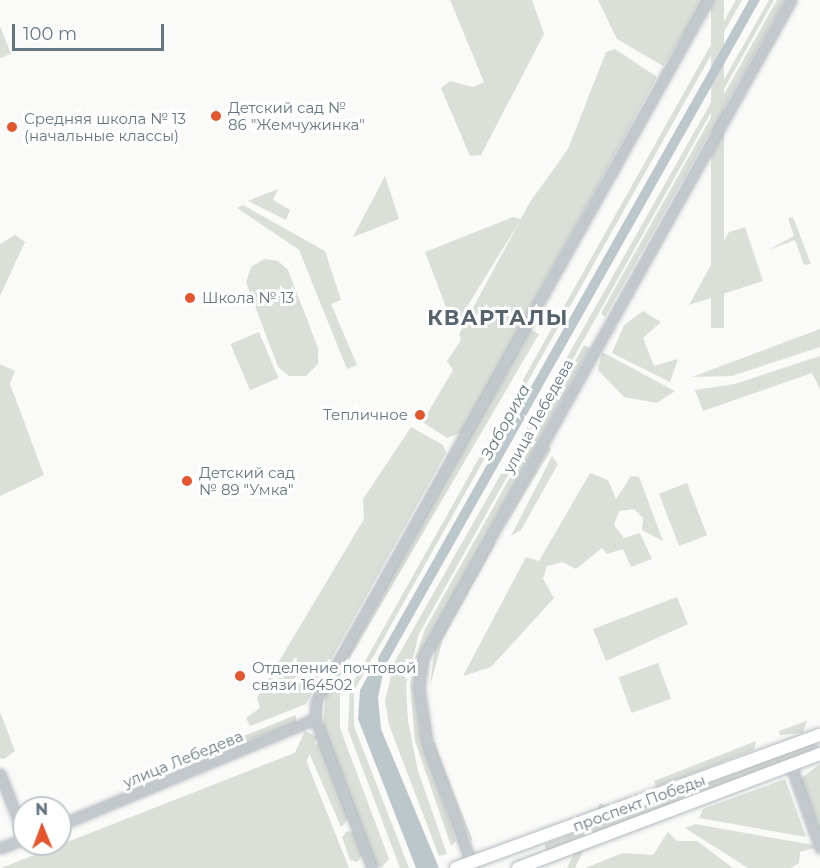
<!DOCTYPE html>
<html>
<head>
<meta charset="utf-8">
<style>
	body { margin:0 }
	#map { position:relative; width:820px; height:868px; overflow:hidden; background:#fafaf8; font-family:Montserrat,sans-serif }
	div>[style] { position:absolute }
	.green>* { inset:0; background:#dadfd7; transform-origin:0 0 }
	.water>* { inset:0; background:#bbc7cb }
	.roads { filter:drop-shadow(0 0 2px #b3babf) drop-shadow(0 0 2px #b3babf) }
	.minor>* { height:9px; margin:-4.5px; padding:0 4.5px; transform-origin:4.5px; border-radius:4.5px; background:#c3c8cc }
	.secondary>* { height:12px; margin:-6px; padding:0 6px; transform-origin:6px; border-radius:6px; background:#fff }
	.dots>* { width:16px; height:16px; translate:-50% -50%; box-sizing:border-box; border:3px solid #fff; border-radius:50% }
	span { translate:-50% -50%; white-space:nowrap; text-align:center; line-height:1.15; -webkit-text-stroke:6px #fff; paint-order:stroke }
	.poi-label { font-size:15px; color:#657683 }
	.left { translate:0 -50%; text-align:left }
	.right { translate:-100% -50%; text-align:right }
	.street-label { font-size:15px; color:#657683 }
	.water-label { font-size:16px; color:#60757c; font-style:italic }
	.district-label { font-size:21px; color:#57646e; font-weight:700; letter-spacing:1.5px }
	.north { position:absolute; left:12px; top:796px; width:60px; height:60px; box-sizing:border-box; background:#fff; border:2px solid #c1c8cd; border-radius:50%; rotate:359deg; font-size:16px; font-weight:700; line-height:24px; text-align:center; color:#657683 }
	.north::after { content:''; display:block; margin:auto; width:21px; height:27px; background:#e4572e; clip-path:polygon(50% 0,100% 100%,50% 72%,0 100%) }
	.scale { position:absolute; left:12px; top:24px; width:152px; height:27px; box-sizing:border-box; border:3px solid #657683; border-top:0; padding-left:8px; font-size:18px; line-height:21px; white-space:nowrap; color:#657683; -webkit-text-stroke:4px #fff; paint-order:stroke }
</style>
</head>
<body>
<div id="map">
	<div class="green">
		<div style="clip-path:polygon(450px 0,532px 0,544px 34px,481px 155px,470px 156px,441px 88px,450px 81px,473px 87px,484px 82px)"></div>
		<div style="clip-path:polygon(598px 0,705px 0,663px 66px,617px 39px)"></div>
		<div style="left:711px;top:0;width:13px;height:328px"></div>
		<div style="clip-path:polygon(736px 0,742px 0,354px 691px,354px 726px,409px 868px,400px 868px,348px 730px,350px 688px)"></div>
		<div style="clip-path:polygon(769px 0,774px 0,419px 634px,406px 685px,408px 721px,418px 771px,447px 854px,439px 856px,389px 725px,385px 701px,394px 663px)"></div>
		<div style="clip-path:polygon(777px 0,785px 0,605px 317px,601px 313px)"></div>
		<div style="clip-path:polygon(0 26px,11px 54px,0 58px)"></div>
		<div style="clip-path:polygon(615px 49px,657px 77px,463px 432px,447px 438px,415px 417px,414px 409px,427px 414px,453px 370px,447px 361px,461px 340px,459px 334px,530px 202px,568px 149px,606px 52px)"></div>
		<div style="clip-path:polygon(385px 176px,399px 219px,353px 237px)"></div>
		<div style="clip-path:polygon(278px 189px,273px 200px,290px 210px,286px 220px,248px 201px)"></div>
		<div style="clip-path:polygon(243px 205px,325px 251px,341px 300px,331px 304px,357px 365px,347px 369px,299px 250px,237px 208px)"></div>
		<div style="clip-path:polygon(513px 217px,521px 219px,454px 328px,425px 252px)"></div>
		<div style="clip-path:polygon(793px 217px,811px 264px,804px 265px,795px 240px,768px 250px,794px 236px,788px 218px)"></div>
		<div style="clip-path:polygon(745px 227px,763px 281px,689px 305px,729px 232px)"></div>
		<div style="clip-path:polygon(15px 235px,25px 242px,0 296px,0 244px)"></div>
		<div style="clip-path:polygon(264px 259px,278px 261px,288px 270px,318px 348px,318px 364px,306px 376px,289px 376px,278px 367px,246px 282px,251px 267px)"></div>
		<div style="clip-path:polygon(643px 311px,661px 322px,643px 338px,654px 366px,678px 359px,670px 382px,612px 353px,624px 325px)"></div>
		<div style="clip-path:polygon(530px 329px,539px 334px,340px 675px,340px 728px,389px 859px,381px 868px,375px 864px,323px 728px,326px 692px)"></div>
		<div style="clip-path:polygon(820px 329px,820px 347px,732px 376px,692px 377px)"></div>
		<div style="left:259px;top:332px;width:50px;height:31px;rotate:67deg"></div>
		<div style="clip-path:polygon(584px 345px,590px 348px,423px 651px,416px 692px,420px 731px,456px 841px,451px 846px,415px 741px,410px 684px,414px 662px,425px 629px)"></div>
		<div style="clip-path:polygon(602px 352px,675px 391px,657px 403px,624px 397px,598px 370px)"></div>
		<div style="clip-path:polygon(820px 356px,820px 389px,812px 373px,703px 411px,695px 390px,735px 384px)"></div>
		<div style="clip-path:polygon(0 364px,15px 371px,10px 384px,44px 475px,0 496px)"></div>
		<div style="clip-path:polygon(411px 427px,443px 445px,446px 453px,306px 704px,250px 726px,246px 718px,260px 708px,257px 698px,364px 519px,363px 499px)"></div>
		<div style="clip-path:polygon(550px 446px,551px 450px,502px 531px,546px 447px)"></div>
		<div style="clip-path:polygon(552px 456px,558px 464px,521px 530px,511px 536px)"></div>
		<div style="clip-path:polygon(590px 473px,608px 480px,616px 499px,631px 476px,639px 477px,663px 541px,642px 530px,643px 518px,634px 509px,619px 511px,614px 525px,624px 538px,640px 533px,652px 559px,631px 567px,623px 549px,607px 554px,602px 548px,576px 569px,563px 562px,547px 566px,543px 579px,554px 598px,491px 667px,463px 676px,526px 557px,539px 561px)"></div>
		<div style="left:687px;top:483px;width:56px;height:30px;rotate:69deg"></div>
		<div style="clip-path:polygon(490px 542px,496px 543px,443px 639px,430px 686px,435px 645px)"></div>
		<div style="clip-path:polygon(677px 597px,688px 624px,606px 661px,593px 629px)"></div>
		<div style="left:658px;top:663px;width:38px;height:42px;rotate:70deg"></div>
		<div style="clip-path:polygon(0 712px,15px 751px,4px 759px,0 758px)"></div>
		<div style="clip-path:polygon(296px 715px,296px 723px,218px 751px,223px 744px)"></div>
		<div style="clip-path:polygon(807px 721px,803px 733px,780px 735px,779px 731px)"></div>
		<div style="left:305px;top:731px;width:14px;height:264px;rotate:25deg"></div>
		<div style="clip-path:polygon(434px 741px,472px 839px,471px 842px,431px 747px)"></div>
		<div style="clip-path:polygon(756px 741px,754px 750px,656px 787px,654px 781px)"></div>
		<div style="clip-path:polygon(320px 742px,349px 818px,341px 827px,307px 748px)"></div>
		<div style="clip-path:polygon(813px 744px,819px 745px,816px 750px,545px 851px,545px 844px)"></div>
		<div style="clip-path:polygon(302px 750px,349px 868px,1px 868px)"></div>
		<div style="clip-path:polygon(820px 764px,820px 832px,800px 779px)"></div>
		<div style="clip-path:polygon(785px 779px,806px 837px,699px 818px,703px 809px)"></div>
		<div style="left:600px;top:803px;width:7px;height:99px;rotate:27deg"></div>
		<div style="clip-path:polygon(695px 824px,813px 845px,814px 848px,800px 852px,799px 863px,791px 868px,748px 868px,685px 828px)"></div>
		<div style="clip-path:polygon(347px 831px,355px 833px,363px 854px,357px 862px,350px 860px,342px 837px)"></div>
		<div style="clip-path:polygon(668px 832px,677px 841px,697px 841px,733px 868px,585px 868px,623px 853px,653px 855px)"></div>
	</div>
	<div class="water">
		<div style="clip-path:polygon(749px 0,760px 0,384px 668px,378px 698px,381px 729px,439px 868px,416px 868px,358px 719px,360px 690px)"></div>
	</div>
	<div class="roads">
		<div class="minor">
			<div style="left:791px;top:766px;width:87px;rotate:70.5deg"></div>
			<div style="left:0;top:774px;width:66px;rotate:68.5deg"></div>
			<div style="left:60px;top:825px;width:276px;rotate:-22.6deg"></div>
			<div style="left:0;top:848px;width:26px;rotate:-21deg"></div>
			<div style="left:372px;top:868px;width:160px;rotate:-110.9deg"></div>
			<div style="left:315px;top:719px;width:18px;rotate:-87deg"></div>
			<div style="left:316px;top:701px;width:803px;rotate:-60.79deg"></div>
			<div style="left:473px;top:868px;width:134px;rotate:-110.1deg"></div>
			<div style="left:427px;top:742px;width:56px;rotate:-98.3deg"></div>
			<div style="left:419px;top:687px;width:29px;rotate:-82deg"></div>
			<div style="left:423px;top:658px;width:754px;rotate:-60.78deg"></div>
		</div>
		<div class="secondary">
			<div style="left:456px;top:868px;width:388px;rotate:-20.1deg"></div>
			<div style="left:518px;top:868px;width:323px;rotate:-20.7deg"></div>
		</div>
	</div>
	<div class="dots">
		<div style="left:216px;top:116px;background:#e4572e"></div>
		<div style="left:12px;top:127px;background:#e4572e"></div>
		<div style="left:190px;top:298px;background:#e4572e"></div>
		<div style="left:420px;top:415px;background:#e4572e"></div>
		<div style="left:187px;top:481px;background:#e4572e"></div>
		<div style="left:240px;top:676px;background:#e4572e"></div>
	</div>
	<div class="poi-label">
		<span class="left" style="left:228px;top:116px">Детский сад №<br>86 "Жемчужинка"</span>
		<span class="left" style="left:24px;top:127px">Средняя школа № 13<br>(начальные классы)</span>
		<span class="left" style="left:202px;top:298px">Школа № 13</span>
		<span class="right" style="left:408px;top:415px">Тепличное</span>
		<span class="left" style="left:199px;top:481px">Детский сад<br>№ 89 "Умка"</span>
		<span class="left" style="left:252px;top:676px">Отделение почтовой<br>связи 164502</span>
	</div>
	<div class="street-label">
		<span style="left:538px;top:416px;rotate:-61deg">улица Лебедева</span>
		<span style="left:183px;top:759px;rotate:-22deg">улица Лебедева</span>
		<span style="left:639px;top:803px;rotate:-20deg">проспект Победы</span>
	</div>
	<div class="water-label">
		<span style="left:506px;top:422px;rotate:-61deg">Забориха</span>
	</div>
	<div class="district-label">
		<span style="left:498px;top:318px">КВАРТАЛЫ</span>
	</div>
	<div class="north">N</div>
	<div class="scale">100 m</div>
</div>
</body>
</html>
